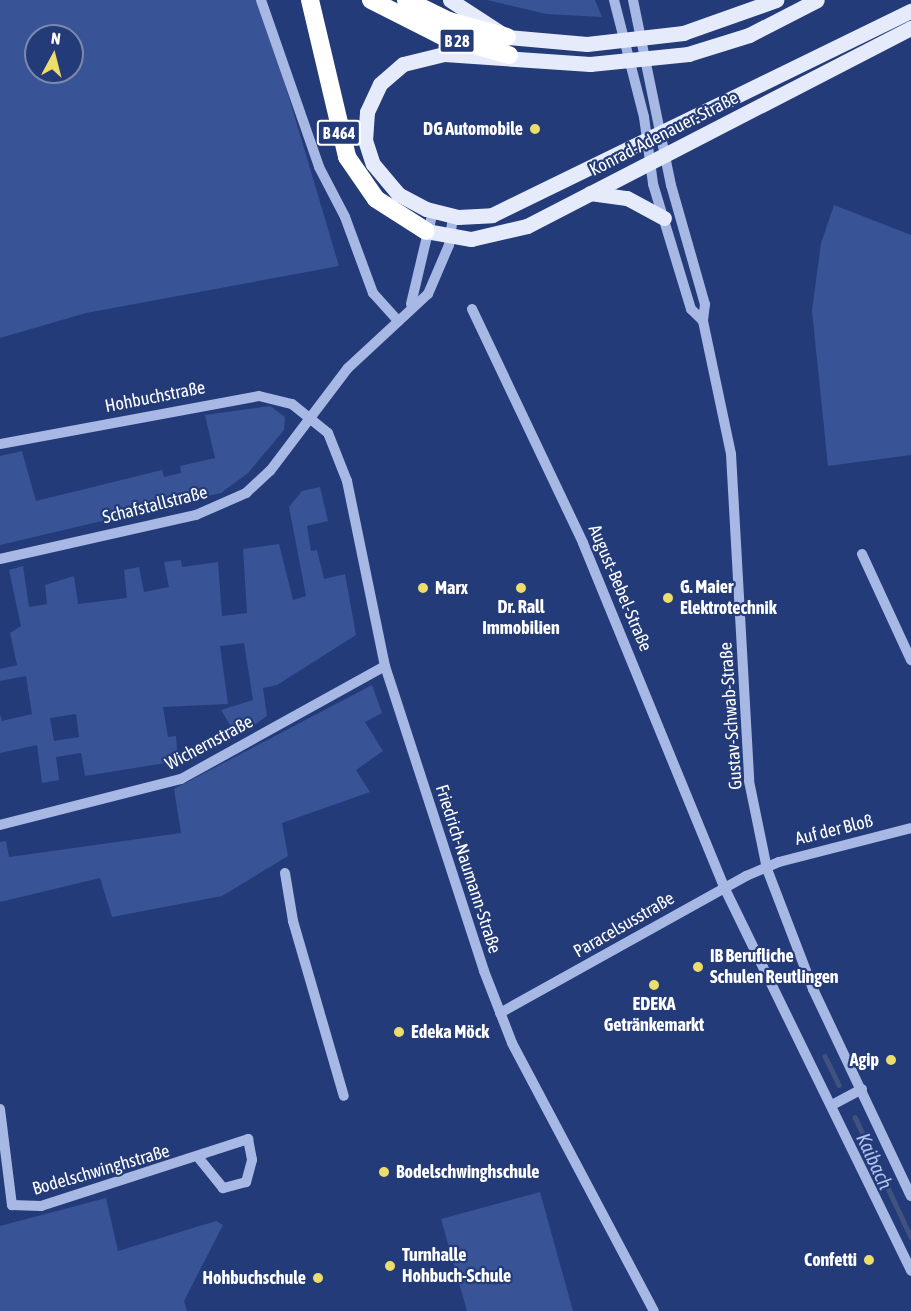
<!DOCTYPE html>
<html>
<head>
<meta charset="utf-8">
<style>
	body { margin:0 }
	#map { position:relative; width:911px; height:1311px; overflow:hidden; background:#243b79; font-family:"Asap Condensed",sans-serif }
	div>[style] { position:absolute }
	.green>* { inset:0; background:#385396 }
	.stream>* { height:4.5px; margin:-2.25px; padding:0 2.25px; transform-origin:2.25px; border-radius:2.25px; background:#41527f }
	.minor>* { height:10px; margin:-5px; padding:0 5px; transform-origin:5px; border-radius:5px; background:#a7b8e4 }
	.major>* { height:15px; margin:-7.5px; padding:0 7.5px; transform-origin:7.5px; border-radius:7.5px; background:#e6ebfc }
	.highway>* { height:18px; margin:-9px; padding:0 9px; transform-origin:9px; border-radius:9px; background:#fff }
	.major-bridge>* { height:15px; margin:-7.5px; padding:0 7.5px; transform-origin:7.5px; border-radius:7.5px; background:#e6ebfc }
	.dots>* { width:16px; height:16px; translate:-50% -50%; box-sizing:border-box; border:3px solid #243b79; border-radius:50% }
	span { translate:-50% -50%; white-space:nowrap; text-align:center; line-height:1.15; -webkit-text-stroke:4.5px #243b79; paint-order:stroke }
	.shield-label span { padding:2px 4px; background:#243b79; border:2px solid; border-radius:4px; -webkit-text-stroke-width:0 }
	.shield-label { font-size:16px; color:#fff; font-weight:700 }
	.poi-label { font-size:18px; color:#fff; font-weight:700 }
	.right { translate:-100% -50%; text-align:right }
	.left { translate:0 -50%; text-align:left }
	.street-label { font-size:18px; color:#fff }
	.water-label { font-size:20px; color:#b2c2ec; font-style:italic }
	.north { position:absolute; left:24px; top:24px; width:60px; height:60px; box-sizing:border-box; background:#243b79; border:2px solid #7c89af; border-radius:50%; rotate:7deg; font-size:16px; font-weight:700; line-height:24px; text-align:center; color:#fff }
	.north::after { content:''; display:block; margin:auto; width:21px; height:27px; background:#eddd6b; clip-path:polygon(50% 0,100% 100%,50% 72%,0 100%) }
</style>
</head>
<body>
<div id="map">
	<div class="green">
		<div style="clip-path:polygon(evenodd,0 0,260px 0,339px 266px,86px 313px,0 338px,0 0,36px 36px,72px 36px,72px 72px,36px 72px,36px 36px)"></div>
		<div style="clip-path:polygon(487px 0,595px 0,602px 17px,546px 14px)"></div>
		<div style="clip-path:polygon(834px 205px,911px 235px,911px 455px,828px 466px,812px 311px,821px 243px)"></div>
		<div style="clip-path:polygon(270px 406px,285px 417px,284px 430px,248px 473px,221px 493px,0 545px,0 456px,22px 451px,36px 501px,162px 470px,164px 477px,181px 473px,180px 466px,215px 458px,205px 415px)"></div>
		<div style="clip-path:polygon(evenodd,320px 487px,328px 521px,307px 526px,311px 551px,317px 550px,324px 579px,345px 574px,356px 635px,277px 685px,263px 688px,267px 716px,246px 731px,230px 725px,221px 710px,253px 700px,244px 643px,220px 646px,228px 704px,163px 707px,168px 737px,176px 736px,178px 761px,85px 776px,81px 753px,56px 757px,59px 780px,42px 783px,37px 745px,0 753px,0 714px,2px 721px,32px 714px,26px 676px,0 681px,0 669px,17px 665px,10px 633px,21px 626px,9px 570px,23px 566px,29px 607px,47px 604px,45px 585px,74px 576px,78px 604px,127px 598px,124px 570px,139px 567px,144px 592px,169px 587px,164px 562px,181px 560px,182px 567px,218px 562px,222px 616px,247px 613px,243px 549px,279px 544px,293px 600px,306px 596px,289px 507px,302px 491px,320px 487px,76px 714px,79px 737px,54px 741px,50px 718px,76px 714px)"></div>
		<div style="clip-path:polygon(372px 685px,382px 713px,365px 722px,383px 751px,356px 770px,370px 792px,282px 823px,288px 856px,222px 896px,112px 917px,100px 878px,0 902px,0 842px,6px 841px,9px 857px,181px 833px,174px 789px)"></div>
		<div style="clip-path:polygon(540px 1192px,573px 1311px,467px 1311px,441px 1219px)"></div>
		<div style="clip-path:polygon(106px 1198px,118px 1251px,216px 1221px,223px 1225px,184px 1301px,187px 1311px,0 1311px,0 1226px)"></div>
	</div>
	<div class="stream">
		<div style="left:825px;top:1056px;width:32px;rotate:64deg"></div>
		<div style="left:855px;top:1117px;width:132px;rotate:65deg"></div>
	</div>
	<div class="minor">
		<div style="left:261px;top:0;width:177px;rotate:70.8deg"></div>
		<div style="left:319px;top:167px;width:56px;rotate:62.5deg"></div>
		<div style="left:345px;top:217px;width:81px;rotate:69.8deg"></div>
		<div style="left:373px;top:293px;width:38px;rotate:48deg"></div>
		<div style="left:614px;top:0;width:121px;rotate:75.6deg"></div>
		<div style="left:644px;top:117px;width:68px;rotate:82.3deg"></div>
		<div style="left:653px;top:184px;width:131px;rotate:73.1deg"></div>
		<div style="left:691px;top:309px;width:17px;rotate:45deg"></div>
		<div style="left:633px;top:0;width:189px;rotate:78.4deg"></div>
		<div style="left:671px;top:185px;width:124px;rotate:74.1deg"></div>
		<div style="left:705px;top:304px;width:17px;rotate:97deg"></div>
		<div style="left:703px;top:321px;width:136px;rotate:78.1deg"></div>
		<div style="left:731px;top:454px;width:327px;rotate:86.8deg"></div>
		<div style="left:749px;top:781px;width:90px;rotate:78.4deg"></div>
		<div style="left:767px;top:869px;width:129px;rotate:69deg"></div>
		<div style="left:813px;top:989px;width:229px;rotate:64.7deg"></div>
		<div style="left:411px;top:304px;width:96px;rotate:-76.7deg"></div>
		<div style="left:472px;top:309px;width:259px;rotate:64.6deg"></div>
		<div style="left:583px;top:543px;width:372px;rotate:67.7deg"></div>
		<div style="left:724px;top:887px;width:427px;rotate:64deg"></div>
		<div style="left:0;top:444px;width:263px;rotate:-10.5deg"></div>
		<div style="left:259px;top:396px;width:34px;rotate:14deg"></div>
		<div style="left:292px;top:404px;width:46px;rotate:38.9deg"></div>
		<div style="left:328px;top:433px;width:52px;rotate:68.4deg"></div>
		<div style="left:347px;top:481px;width:189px;rotate:78.4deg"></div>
		<div style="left:385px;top:666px;width:321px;rotate:72deg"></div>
		<div style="left:484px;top:971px;width:77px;rotate:68.7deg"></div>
		<div style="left:512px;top:1043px;width:303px;rotate:62.1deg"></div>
		<div style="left:862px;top:554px;width:117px;rotate:65.2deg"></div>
		<div style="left:0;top:559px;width:201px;rotate:-12.7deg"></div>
		<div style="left:196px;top:515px;width:55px;rotate:-23.7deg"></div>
		<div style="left:246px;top:493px;width:33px;rotate:-43deg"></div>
		<div style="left:270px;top:471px;width:129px;rotate:-52.9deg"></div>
		<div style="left:348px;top:368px;width:109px;rotate:-42.8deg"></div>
		<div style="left:428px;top:294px;width:53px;rotate:-66.8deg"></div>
		<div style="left:449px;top:245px;width:29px;rotate:-82deg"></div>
		<div style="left:0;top:825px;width:187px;rotate:-14.3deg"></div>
		<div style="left:181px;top:779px;width:233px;rotate:-29deg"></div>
		<div style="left:285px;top:873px;width:49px;rotate:80.5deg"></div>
		<div style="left:293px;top:921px;width:182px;rotate:73.8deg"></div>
		<div style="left:500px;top:1013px;width:282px;rotate:-29.1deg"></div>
		<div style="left:746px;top:876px;width:36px;rotate:-23deg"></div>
		<div style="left:779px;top:862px;width:136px;rotate:-14.4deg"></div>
		<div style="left:832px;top:1105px;width:34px;rotate:-28deg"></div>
		<div style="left:0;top:1109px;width:97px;rotate:82.9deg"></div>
		<div style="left:12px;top:1205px;width:29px;rotate:2deg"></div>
		<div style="left:41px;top:1206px;width:218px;rotate:-17.9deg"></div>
		<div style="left:248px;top:1139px;width:21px;rotate:79deg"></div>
		<div style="left:252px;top:1160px;width:23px;rotate:105deg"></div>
		<div style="left:246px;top:1182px;width:24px;rotate:165deg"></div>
		<div style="left:223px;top:1188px;width:40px;rotate:-129deg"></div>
	</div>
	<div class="major">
		<div style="left:450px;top:0;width:68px;rotate:33deg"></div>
		<div style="left:507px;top:37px;width:80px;rotate:5deg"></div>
		<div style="left:683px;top:33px;width:99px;rotate:-19.5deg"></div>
		<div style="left:688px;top:54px;width:64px;rotate:-17.3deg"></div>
		<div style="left:749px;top:35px;width:76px;rotate:-27.2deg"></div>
		<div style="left:590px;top:64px;width:146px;rotate:-176.1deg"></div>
		<div style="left:444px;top:54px;width:42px;rotate:166.3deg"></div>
		<div style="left:403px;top:64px;width:30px;rotate:139deg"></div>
		<div style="left:380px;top:84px;width:31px;rotate:115deg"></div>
		<div style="left:367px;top:112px;width:28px;rotate:94deg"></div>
		<div style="left:365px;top:140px;width:25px;rotate:72deg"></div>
		<div style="left:373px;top:164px;width:39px;rotate:50deg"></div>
		<div style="left:398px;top:194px;width:32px;rotate:28deg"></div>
		<div style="left:426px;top:209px;width:33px;rotate:14deg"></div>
		<div style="left:458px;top:217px;width:34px;rotate:-3deg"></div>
		<div style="left:492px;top:215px;width:466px;rotate:-26deg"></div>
		<div style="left:590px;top:193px;width:37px;rotate:8deg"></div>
		<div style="left:627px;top:198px;width:42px;rotate:28.4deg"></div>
		<div style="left:426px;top:231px;width:46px;rotate:10.1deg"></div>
		<div style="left:471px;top:239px;width:57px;rotate:-13.1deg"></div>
		<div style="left:527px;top:226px;width:432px;rotate:-27.3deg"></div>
	</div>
	<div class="highway">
		<div style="left:310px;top:0;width:161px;rotate:76.7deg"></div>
		<div style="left:347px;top:157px;width:51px;rotate:55.4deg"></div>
		<div style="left:376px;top:199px;width:59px;rotate:32.6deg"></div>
		<div style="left:371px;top:0;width:77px;rotate:26.9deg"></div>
		<div style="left:440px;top:35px;width:72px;rotate:16.2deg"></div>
		<div style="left:406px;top:0;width:48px;rotate:26deg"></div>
		<div style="left:449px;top:21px;width:60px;rotate:15.4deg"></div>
	</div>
	<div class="major-bridge">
		<div style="left:587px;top:44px;width:97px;rotate:-6.5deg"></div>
		<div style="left:590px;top:64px;width:99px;rotate:-5.8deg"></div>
	</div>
	<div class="dots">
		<div style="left:535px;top:129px;background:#eddd6b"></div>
		<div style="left:423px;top:588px;background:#eddd6b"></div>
		<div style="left:521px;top:588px;background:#eddd6b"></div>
		<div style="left:668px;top:598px;background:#eddd6b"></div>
		<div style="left:698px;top:967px;background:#eddd6b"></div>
		<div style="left:654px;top:985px;background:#eddd6b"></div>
		<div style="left:399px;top:1032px;background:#eddd6b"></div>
		<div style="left:891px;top:1060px;background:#eddd6b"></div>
		<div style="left:384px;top:1172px;background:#eddd6b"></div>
		<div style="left:869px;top:1260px;background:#eddd6b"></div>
		<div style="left:390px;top:1266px;background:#eddd6b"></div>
		<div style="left:318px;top:1278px;background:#eddd6b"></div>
	</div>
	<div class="shield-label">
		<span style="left:457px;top:41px">B 28</span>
		<span style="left:339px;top:133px">B 464</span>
	</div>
	<div class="poi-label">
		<span class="right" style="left:523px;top:129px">DG Automobile</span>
		<span class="left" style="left:435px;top:588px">Marx</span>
		<span class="left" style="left:680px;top:598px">G. Maier<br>Elektrotechnik</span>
		<span style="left:521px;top:618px">Dr. Rall<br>Immobilien</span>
		<span class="left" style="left:710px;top:967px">IB Berufliche<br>Schulen Reutlingen</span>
		<span style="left:654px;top:1015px">EDEKA<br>Getränkemarkt</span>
		<span class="left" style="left:411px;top:1032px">Edeka Möck</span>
		<span class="right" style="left:879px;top:1060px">Agip</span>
		<span class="left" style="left:396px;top:1172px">Bodelschwinghschule</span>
		<span class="left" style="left:402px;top:1266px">Turnhalle<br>Hohbuch-Schule</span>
		<span class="right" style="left:857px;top:1260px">Confetti</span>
		<span class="right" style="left:306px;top:1278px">Hohbuchschule</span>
	</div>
	<div class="street-label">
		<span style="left:664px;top:134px;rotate:-27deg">Konrad-Adenauer-Straße</span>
		<span style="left:155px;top:397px;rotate:-11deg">Hohbuchstraße</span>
		<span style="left:155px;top:505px;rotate:-14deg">Schafstallstraße</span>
		<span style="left:620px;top:588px;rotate:67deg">August-Bebel-Straße</span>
		<span style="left:731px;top:716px;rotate:-94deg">Gustav-Schwab-Straße</span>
		<span style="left:209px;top:743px;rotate:-28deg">Wichernstraße</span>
		<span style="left:834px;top:830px;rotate:-14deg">Auf der Bloß</span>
		<span style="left:468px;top:869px;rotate:72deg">Friedrich-Naumann-Straße</span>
		<span style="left:624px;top:925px;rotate:-30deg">Paracelsusstraße</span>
		<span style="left:101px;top:1170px;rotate:-16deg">Bodelschwinghstraße</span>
	</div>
	<div class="water-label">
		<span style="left:875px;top:1161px;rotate:65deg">Kaibach</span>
	</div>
	<div class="north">N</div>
</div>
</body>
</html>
